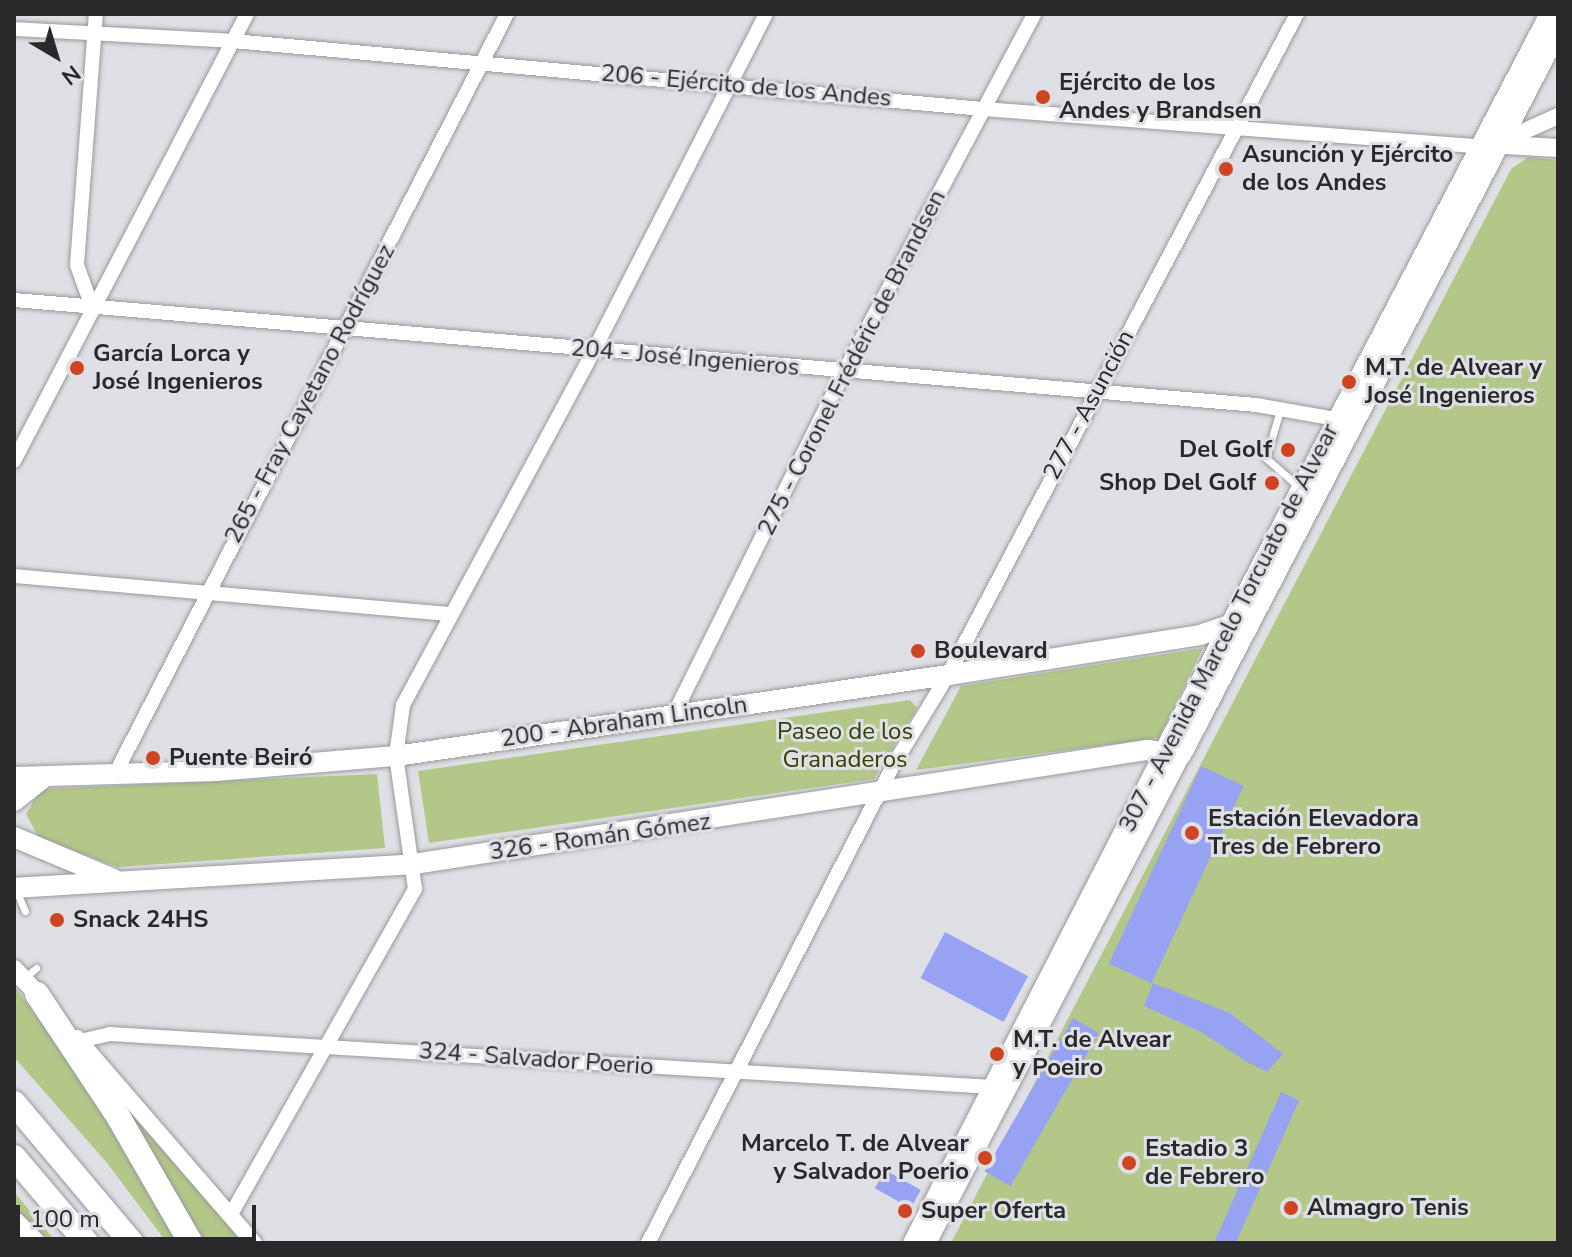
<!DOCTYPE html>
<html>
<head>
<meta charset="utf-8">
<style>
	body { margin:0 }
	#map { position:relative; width:1572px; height:1257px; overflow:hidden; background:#dfe0e5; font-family:"Nunito Sans",sans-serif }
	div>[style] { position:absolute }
	.green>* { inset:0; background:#b3c888 }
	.building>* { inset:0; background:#97a2f2; transform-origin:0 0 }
	.roads { filter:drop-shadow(0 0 2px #98999e) drop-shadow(0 0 2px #98999e) }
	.service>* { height:7px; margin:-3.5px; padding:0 3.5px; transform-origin:3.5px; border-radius:3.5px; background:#fff }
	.minor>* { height:14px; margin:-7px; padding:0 7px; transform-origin:7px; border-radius:7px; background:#fff }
	.tertiary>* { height:16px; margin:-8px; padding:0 8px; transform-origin:8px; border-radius:8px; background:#fff }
	.secondary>* { height:18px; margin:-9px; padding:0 9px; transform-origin:9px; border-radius:9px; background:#fff }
	.primary>* { height:20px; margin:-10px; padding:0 10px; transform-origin:10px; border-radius:10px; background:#fff }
	.motorway>* { height:24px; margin:-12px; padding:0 12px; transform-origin:12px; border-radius:12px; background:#fff }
	.dots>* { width:22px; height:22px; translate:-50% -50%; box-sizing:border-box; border:4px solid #dfe0e5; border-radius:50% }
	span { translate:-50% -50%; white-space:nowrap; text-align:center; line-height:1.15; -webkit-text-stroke:6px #dfe0e5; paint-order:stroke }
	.poi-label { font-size:24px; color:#29292b; font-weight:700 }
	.left { translate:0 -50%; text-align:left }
	.right { translate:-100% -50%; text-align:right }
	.street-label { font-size:24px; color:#29292b }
	.park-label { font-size:24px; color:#324100 }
	.frame { position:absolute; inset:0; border:16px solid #29292b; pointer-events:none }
	.north { position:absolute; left:16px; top:16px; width:80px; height:80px; -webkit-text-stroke:6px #dfe0e5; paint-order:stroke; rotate:142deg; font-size:22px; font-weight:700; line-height:32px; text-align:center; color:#29292b }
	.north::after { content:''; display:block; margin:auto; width:28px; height:36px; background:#29292b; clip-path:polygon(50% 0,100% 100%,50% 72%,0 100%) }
	.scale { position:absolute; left:16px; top:1205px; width:240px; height:36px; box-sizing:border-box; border:4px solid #29292b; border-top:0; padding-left:10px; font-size:24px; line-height:28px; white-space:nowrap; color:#29292b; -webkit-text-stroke:6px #dfe0e5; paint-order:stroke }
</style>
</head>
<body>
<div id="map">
	<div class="green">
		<div style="clip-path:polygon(1528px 157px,1558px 160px,1558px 1243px,951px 1243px,1511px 169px)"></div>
		<div style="clip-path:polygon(1203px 648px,1159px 738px,916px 770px,961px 686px)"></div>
		<div style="clip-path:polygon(910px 700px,917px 708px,874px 779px,429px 843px,418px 771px)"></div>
		<div style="clip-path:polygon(377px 774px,385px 848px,118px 867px,39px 838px,26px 814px,41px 789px)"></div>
		<div style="clip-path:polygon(14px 986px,95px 1097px,182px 1243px,167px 1243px,107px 1163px,14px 1057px)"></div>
		<div style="clip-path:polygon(108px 1086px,244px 1243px,206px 1243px)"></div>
		<div style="clip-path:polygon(14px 1192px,53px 1238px,61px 1243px,49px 1243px,14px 1210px)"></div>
	</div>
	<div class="building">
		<div style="left:1201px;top:766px;width:47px;height:218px;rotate:25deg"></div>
		<div style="left:945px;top:932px;width:94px;height:52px;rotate:28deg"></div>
		<div style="clip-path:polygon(1153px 983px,1230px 1013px,1283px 1054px,1267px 1072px,1247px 1062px,1201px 1032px,1144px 1006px)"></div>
		<div style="left:1073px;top:1018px;width:30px;height:177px;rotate:30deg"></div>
		<div style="left:1281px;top:1092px;width:20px;height:169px;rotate:24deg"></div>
		<div style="left:885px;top:1170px;width:41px;height:21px;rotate:29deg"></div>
	</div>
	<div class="roads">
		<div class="service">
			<div style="left:1280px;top:410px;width:50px;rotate:106.3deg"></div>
			<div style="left:1266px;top:458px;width:44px;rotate:41.3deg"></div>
			<div style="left:16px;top:890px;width:23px;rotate:67deg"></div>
			<div style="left:23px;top:979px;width:17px;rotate:-40deg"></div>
		</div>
		<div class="minor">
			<div style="left:14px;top:29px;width:219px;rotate:3.1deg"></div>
			<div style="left:233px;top:41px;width:753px;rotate:5.18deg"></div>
			<div style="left:983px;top:109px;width:496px;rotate:4.3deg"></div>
			<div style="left:14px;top:300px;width:1247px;rotate:4.83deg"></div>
			<div style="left:1257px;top:405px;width:91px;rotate:10.1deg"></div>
			<div style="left:92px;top:307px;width:45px;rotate:-109.7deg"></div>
			<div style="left:77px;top:265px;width:252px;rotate:-85.7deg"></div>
			<div style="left:14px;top:461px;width:504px;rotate:-62.47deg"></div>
			<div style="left:14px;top:576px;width:438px;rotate:5deg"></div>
			<div style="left:674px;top:714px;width:382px;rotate:-63.6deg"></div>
			<div style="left:844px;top:372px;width:405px;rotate:-62deg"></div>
			<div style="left:114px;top:776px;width:857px;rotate:-62.72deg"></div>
			<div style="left:80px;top:1041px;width:31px;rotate:-13deg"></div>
			<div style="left:110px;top:1034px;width:884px;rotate:3.44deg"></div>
			<div style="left:230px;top:1216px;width:376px;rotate:-60.5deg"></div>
			<div style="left:415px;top:889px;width:134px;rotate:-98.1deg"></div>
			<div style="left:396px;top:756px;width:51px;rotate:-82.2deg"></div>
			<div style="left:403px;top:705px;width:403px;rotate:-61.7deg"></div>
			<div style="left:594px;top:350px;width:377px;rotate:-62.9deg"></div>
			<div style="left:648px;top:1243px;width:538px;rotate:-62.82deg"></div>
			<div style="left:894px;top:764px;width:104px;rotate:-58.8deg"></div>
			<div style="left:948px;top:675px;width:747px;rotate:-62.17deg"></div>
		</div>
		<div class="tertiary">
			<div style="left:1500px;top:142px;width:64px;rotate:-24.1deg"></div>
			<div style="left:77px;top:1038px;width:271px;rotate:49.2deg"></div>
		</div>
		<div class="secondary">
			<div style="left:1489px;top:144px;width:69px;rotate:3.3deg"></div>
			<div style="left:14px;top:969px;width:34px;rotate:47deg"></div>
			<div style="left:912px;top:1243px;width:554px;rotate:-62.83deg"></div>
			<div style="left:927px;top:1243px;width:550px;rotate:-62.5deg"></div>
		</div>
		<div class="primary">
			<div style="left:1165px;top:750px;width:831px;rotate:-62.39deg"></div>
			<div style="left:14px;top:777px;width:202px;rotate:-1.7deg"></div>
			<div style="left:216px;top:771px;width:181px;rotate:-4.8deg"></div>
			<div style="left:396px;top:756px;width:558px;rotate:-8.35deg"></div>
			<div style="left:948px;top:675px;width:255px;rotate:-9deg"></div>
			<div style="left:1200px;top:635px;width:31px;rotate:-19deg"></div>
			<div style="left:14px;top:801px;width:39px;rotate:-38deg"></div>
			<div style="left:14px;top:837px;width:108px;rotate:22.8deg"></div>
			<div style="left:14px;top:888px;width:401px;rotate:-3.4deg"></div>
			<div style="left:414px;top:864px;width:742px;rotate:-8.84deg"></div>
			<div style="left:1147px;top:750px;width:34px;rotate:8deg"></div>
			<div style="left:1181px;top:755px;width:816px;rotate:-62.49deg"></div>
		</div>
		<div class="motorway">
			<div style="left:37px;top:994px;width:149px;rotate:56.5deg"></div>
			<div style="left:119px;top:1118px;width:144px;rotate:60.1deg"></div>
			<div style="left:14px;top:1103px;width:183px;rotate:49.9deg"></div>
			<div style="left:14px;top:1157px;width:113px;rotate:49.7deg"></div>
			<div style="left:14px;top:1224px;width:27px;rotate:45deg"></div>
		</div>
	</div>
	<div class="dots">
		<div style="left:1043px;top:97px;background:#cf4524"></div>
		<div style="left:1226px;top:169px;background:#cf4524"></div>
		<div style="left:77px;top:368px;background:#cf4524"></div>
		<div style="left:1349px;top:382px;background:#cf4524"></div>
		<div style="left:1288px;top:450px;background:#cf4524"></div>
		<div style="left:1272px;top:483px;background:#cf4524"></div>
		<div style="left:918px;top:651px;background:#cf4524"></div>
		<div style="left:153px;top:758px;background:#cf4524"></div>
		<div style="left:1192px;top:833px;background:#cf4524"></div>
		<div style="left:57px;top:920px;background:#cf4524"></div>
		<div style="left:997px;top:1054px;background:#cf4524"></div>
		<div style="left:985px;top:1158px;background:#cf4524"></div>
		<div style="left:1129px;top:1163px;background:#cf4524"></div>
		<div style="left:1291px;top:1208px;background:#cf4524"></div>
		<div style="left:905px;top:1211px;background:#cf4524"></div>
	</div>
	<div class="poi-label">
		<span class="left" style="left:1059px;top:97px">Ejército de los<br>Andes y Brandsen</span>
		<span class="left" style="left:1242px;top:169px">Asunción y Ejército<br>de los Andes</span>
		<span class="left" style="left:93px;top:368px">García Lorca y<br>José Ingenieros</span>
		<span class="left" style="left:1365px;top:382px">M.T. de Alvear y<br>José Ingenieros</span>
		<span class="right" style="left:1272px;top:450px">Del Golf</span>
		<span class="right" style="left:1256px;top:483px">Shop Del Golf</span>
		<span class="left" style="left:934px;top:651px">Boulevard</span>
		<span class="left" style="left:169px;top:758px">Puente Beiró</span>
		<span class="left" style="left:1208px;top:833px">Estación Elevadora<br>Tres de Febrero</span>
		<span class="left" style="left:73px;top:920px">Snack 24HS</span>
		<span class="left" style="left:1013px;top:1054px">M.T. de Alvear<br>y Poeiro</span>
		<span class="right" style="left:969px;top:1158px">Marcelo T. de Alvear<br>y Salvador Poerio</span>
		<span class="left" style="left:1145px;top:1163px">Estadio 3<br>de Febrero</span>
		<span class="left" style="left:1307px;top:1208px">Almagro Tenis</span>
		<span class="left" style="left:921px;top:1211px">Super Oferta</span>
	</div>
	<div class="street-label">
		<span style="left:746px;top:86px;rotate:5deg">206 - Ejército de los Andes</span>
		<span style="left:685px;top:358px;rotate:5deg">204 - José Ingenieros</span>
		<span style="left:852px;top:363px;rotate:-63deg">275 - Coronel Frédéric de Brandsen</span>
		<span style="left:310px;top:394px;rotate:-62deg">265 - Fray Cayetano Rodríguez</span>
		<span style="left:1089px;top:405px;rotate:-62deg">277 - Asunción</span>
		<span style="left:1229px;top:628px;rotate:-63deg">307 - Avenida Marcelo Torcuato de Alvear</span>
		<span style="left:624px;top:722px;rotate:-8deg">200 - Abraham Lincoln</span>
		<span style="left:600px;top:837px;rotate:-8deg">326 - Román Gómez</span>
		<span style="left:536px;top:1059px;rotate:4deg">324 - Salvador Poerio</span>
	</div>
	<div class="park-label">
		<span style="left:845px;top:746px">Paseo de los<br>Granaderos</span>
	</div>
	<div class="frame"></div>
	<div class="north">N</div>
	<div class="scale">100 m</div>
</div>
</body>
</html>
